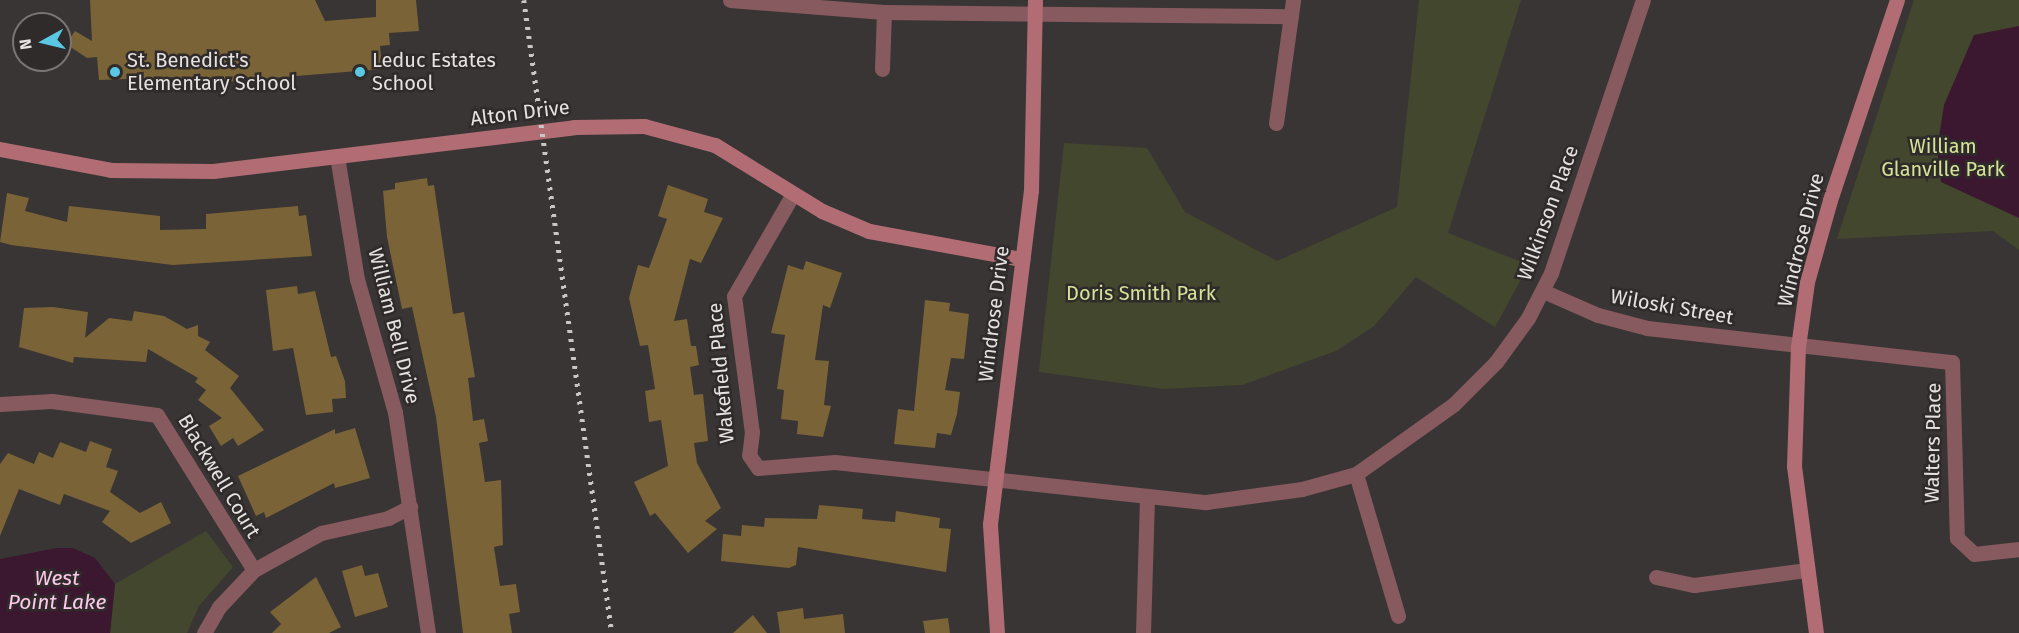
<!DOCTYPE html>
<html>
<head>
<meta charset="utf-8">
<style>
	body { margin:0 }
	#map { position:relative; width:2019px; height:633px; overflow:hidden; background:#393534; font-family:"Fira Sans",sans-serif }
	div>[style] { position:absolute }
	.green>* { inset:0; background:#43472d }
	.water>* { inset:0; background:#3b1730 }
	.building>* { inset:0; background:#7a6337 }
	.street>* { height:15px; margin:-7.5px; padding:0 7.5px; transform-origin:7.5px; border-radius:7.5px; background:#865a5e }
	.secondary>* { height:15px; margin:-7.5px; padding:0 7.5px; transform-origin:7.5px; border-radius:7.5px; background:#b16d73 }
	.rail>* { height:4.5px; margin-top:-2.25px; transform-origin:0; background:repeating-linear-gradient(90deg,#c9c7c5 0 3px,transparent 0 9px) }
	.dots>* { width:16px; height:16px; translate:-50% -50%; box-sizing:border-box; border:3px solid #2f2b2a; border-radius:50% }
	span { translate:-50% -50%; white-space:nowrap; text-align:center; line-height:1.15; -webkit-text-stroke:5px #2f2b2a; paint-order:stroke }
	.poi-label { font-size:20px; color:#e5e3e1 }
	.left { translate:0 -50%; text-align:left }
	.street-label { font-size:20px; color:#e5e3e1 }
	.park-label { font-size:20px; color:#d6e297 }
	.water-label { font-size:21px; color:#ffc7eb; font-style:italic }
	.north { position:absolute; left:12px; top:12px; width:60px; height:60px; box-sizing:border-box; background:#2f2b2a; border:2px solid #787573; border-radius:50%; rotate:262deg; font-size:16px; font-weight:700; line-height:24px; text-align:center; color:#e5e3e1 }
	.north::after { content:''; display:block; margin:auto; width:21px; height:27px; background:#5ac8e5; clip-path:polygon(50% 0,100% 100%,50% 72%,0 100%) }
</style>
</head>
<body>
<div id="map">
	<div class="green">
		<div style="clip-path:polygon(1419px 0,1521px 0,1448px 233px,1529px 265px,1495px 327px,1416px 277px,1374px 326px,1336px 351px,1242px 385px,1164px 389px,1039px 372px,1064px 143px,1147px 148px,1185px 212px,1277px 261px,1397px 207px)"></div>
		<div style="clip-path:polygon(1914px 0,2019px 0,2019px 250px,1993px 231px,1837px 239px)"></div>
		<div style="clip-path:polygon(206px 531px,233px 567px,199px 606px,187px 633px,110px 633px,115px 584px)"></div>
	</div>
	<div class="water">
		<div style="clip-path:polygon(2019px 26px,2019px 218px,1941px 182px,1937px 150px,1944px 105px,1974px 35px)"></div>
		<div style="clip-path:polygon(57px 548px,73px 548px,95px 558px,115px 584px,110px 633px,0 633px,0 559px)"></div>
	</div>
	<div class="building">
		<div style="clip-path:polygon(90px 0,315px 0,325px 21px,376px 17px,376px 0,416px 0,419px 31px,389px 33px,390px 45px,380px 46px,382px 69px,212px 83px,177px 82px,177px 77px,99px 80px,97px 57px,87px 58px,66px 44px,75px 31px,92px 41px)"></div>
		<div style="clip-path:polygon(427px 178px,428px 186px,434px 185px,453px 314px,464px 312px,475px 377px,468px 378px,473px 421px,484px 419px,488px 441px,479px 443px,485px 482px,501px 480px,503px 545px,494px 547px,500px 586px,516px 584px,520px 612px,509px 614px,512px 633px,463px 633px,436px 417px,412px 307px,402px 309px,387px 237px,383px 191px,395px 189px,395px 183px)"></div>
		<div style="clip-path:polygon(668px 185px,708px 199px,704px 212px,723px 218px,701px 263px,690px 259px,674px 321px,687px 319px,691px 346px,696px 346px,699px 365px,690px 367px,694px 395px,703px 394px,708px 441px,694px 443px,697px 463px,721px 508px,705px 521px,717px 529px,688px 553px,655px 513px,650px 516px,634px 482px,668px 466px,661px 420px,649px 422px,645px 391px,655px 389px,648px 345px,640px 346px,629px 298px,638px 265px,649px 268px,667px 219px,658px 216px)"></div>
		<div style="clip-path:polygon(7px 193px,29px 198px,25px 211px,67px 222px,69px 206px,160px 216px,160px 230px,206px 229px,206px 214px,298px 206px,299px 216px,306px 215px,312px 256px,173px 265px,11px 245px,0 242px)"></div>
		<div style="clip-path:polygon(806px 261px,842px 273px,830px 308px,823px 305px,815px 360px,829px 361px,824px 405px,831px 406px,823px 437px,797px 434px,798px 421px,781px 419px,784px 390px,777px 389px,785px 335px,771px 333px,788px 265px,803px 270px)"></div>
		<div style="clip-path:polygon(297px 286px,298px 294px,315px 291px,331px 357px,336px 356px,345px 381px,346px 398px,332px 399px,333px 412px,306px 415px,293px 348px,273px 351px,266px 290px)"></div>
		<div style="clip-path:polygon(925px 300px,950px 303px,949px 311px,969px 314px,964px 359px,951px 358px,945px 390px,960px 392px,957px 414px,951px 435px,937px 433px,935px 448px,894px 444px,898px 409px,914px 411px)"></div>
		<div style="clip-path:polygon(53px 307px,88px 312px,85px 338px,109px 318px,132px 321px,134px 311px,164px 316px,187px 329px,198px 325px,198px 336px,210px 342px,205px 350px,239px 376px,230px 388px,264px 430px,238px 446px,233px 438px,221px 446px,209px 426px,222px 418px,198px 400px,206px 390px,195px 382px,198px 378px,148px 349px,146px 362px,74px 357px,73px 363px,19px 347px,24px 308px)"></div>
		<div style="clip-path:polygon(355px 428px,370px 478px,335px 488px,334px 483px,266px 518px,264px 512px,256px 516px,238px 476px,335px 429px,335px 434px)"></div>
		<div style="clip-path:polygon(90px 441px,112px 449px,106px 467px,118px 471px,110px 492px,140px 513px,161px 502px,171px 523px,131px 543px,102px 522px,110px 511px,64px 494px,60px 505px,19px 489px,0 536px,0 464px,8px 453px,34px 464px,39px 452px,53px 458px,60px 442px,86px 452px)"></div>
		<div style="clip-path:polygon(819px 505px,863px 509px,862px 519px,895px 522px,896px 511px,940px 518px,939px 528px,951px 529px,946px 572px,798px 547px,796px 565px,789px 568px,721px 561px,723px 534px,741px 536px,742px 525px,764px 527px,765px 518px,817px 519px)"></div>
		<div style="clip-path:polygon(362px 565px,365px 576px,378px 573px,388px 607px,355px 617px,342px 571px)"></div>
		<div style="clip-path:polygon(316px 577px,341px 627px,329px 633px,272px 633px,281px 624px,270px 612px)"></div>
		<div style="clip-path:polygon(803px 608px,804px 619px,843px 614px,845px 633px,780px 633px,777px 612px)"></div>
		<div style="clip-path:polygon(753px 615px,767px 633px,733px 633px)"></div>
		<div style="clip-path:polygon(948px 618px,950px 633px,925px 633px,923px 621px)"></div>
	</div>
	<div class="street">
		<div style="left:730px;top:0;width:154px;rotate:4.5deg"></div>
		<div style="left:884px;top:12px;width:407px;rotate:0.6deg"></div>
		<div style="left:882px;top:69px;width:57px;rotate:-88deg"></div>
		<div style="left:1276px;top:123px;width:124px;rotate:-82.1deg"></div>
		<div style="left:337px;top:156px;width:125px;rotate:80.8deg"></div>
		<div style="left:357px;top:279px;width:138px;rotate:74.1deg"></div>
		<div style="left:395px;top:412px;width:223px;rotate:81.5deg"></div>
		<div style="left:793px;top:194px;width:118px;rotate:120deg"></div>
		<div style="left:734px;top:296px;width:137px;rotate:82.5deg"></div>
		<div style="left:752px;top:432px;width:23px;rotate:97deg"></div>
		<div style="left:749px;top:455px;width:16px;rotate:55deg"></div>
		<div style="left:758px;top:468px;width:77px;rotate:-4.5deg"></div>
		<div style="left:835px;top:462px;width:373px;rotate:6.2deg"></div>
		<div style="left:1206px;top:502px;width:97px;rotate:-7.7deg"></div>
		<div style="left:1302px;top:489px;width:56px;rotate:-15.5deg"></div>
		<div style="left:1356px;top:474px;width:120px;rotate:-35.5deg"></div>
		<div style="left:1454px;top:404px;width:59px;rotate:-45deg"></div>
		<div style="left:1496px;top:362px;width:54px;rotate:-54deg"></div>
		<div style="left:1528px;top:318px;width:51px;rotate:-62.9deg"></div>
		<div style="left:1551px;top:273px;width:288px;rotate:-71.4deg"></div>
		<div style="left:1543px;top:291px;width:60px;rotate:23.6deg"></div>
		<div style="left:1598px;top:315px;width:51px;rotate:14.9deg"></div>
		<div style="left:1647px;top:328px;width:307px;rotate:6.4deg"></div>
		<div style="left:1952px;top:362px;width:176px;rotate:88.4deg"></div>
		<div style="left:1957px;top:538px;width:23px;rotate:43deg"></div>
		<div style="left:1974px;top:554px;width:45px;rotate:-6.3deg"></div>
		<div style="left:0;top:404px;width:52px;rotate:-3.3deg"></div>
		<div style="left:52px;top:401px;width:106px;rotate:7.6deg"></div>
		<div style="left:157px;top:415px;width:183px;rotate:58deg"></div>
		<div style="left:1356px;top:474px;width:148px;rotate:73.5deg"></div>
		<div style="left:1656px;top:577px;width:39px;rotate:12deg"></div>
		<div style="left:1694px;top:585px;width:114px;rotate:-7.6deg"></div>
		<div style="left:204px;top:633px;width:30px;rotate:-60deg"></div>
		<div style="left:219px;top:607px;width:51px;rotate:-46.6deg"></div>
		<div style="left:254px;top:570px;width:77px;rotate:-28.9deg"></div>
		<div style="left:321px;top:533px;width:69px;rotate:-12.6deg"></div>
		<div style="left:388px;top:518px;width:25px;rotate:-27deg"></div>
		<div style="left:1143px;top:633px;width:134px;rotate:-88.3deg"></div>
	</div>
	<div class="secondary">
		<div style="left:0;top:149px;width:113px;rotate:10.7deg"></div>
		<div style="left:111px;top:170px;width:102px;rotate:0.6deg"></div>
		<div style="left:213px;top:171px;width:364px;rotate:-6.9deg"></div>
		<div style="left:574px;top:127px;width:70px;rotate:-0.8deg"></div>
		<div style="left:644px;top:126px;width:73px;rotate:15deg"></div>
		<div style="left:715px;top:145px;width:126px;rotate:31.7deg"></div>
		<div style="left:822px;top:211px;width:51px;rotate:23.1deg"></div>
		<div style="left:869px;top:231px;width:156px;rotate:10.4deg"></div>
		<div style="left:997px;top:633px;width:109px;rotate:-93.7deg"></div>
		<div style="left:990px;top:524px;width:337px;rotate:-83deg"></div>
		<div style="left:1031px;top:190px;width:190px;rotate:-88.8deg"></div>
		<div style="left:1816px;top:633px;width:168px;rotate:-97.5deg"></div>
		<div style="left:1794px;top:466px;width:119px;rotate:-88.1deg"></div>
		<div style="left:1798px;top:347px;width:66px;rotate:-82.1deg"></div>
		<div style="left:1807px;top:282px;width:85px;rotate:-74.3deg"></div>
		<div style="left:1830px;top:200px;width:211px;rotate:-71.5deg"></div>
	</div>
	<div class="rail">
		<div style="left:524px;top:0;width:639px;rotate:82.09deg"></div>
	</div>
	<div class="dots">
		<div style="left:115px;top:72px;background:#5ac8e5"></div>
		<div style="left:360px;top:72px;background:#5ac8e5"></div>
	</div>
	<div class="poi-label">
		<span class="left" style="left:127px;top:72px">St. Benedict's<br>Elementary School</span>
		<span class="left" style="left:372px;top:72px">Leduc Estates<br>School</span>
	</div>
	<div class="street-label">
		<span style="left:520px;top:113px;rotate:-7deg">Alton Drive</span>
		<span style="left:1548px;top:213px;rotate:-70deg">Wilkinson Place</span>
		<span style="left:1801px;top:240px;rotate:-76deg">Windrose Drive</span>
		<span style="left:1672px;top:307px;rotate:10deg">Wiloski Street</span>
		<span style="left:994px;top:314px;rotate:-83deg">Windrose Drive</span>
		<span style="left:394px;top:326px;rotate:76deg">William Bell Drive</span>
		<span style="left:721px;top:373px;rotate:-95deg">Wakefield Place</span>
		<span style="left:1933px;top:443px;rotate:-89deg">Walters Place</span>
		<span style="left:219px;top:476px;rotate:59deg">Blackwell Court</span>
	</div>
	<div class="park-label">
		<span style="left:1943px;top:158px">William<br>Glanville Park</span>
		<span style="left:1141px;top:293px">Doris Smith Park</span>
	</div>
	<div class="water-label">
		<span style="left:57px;top:590px">West<br>Point Lake</span>
	</div>
	<div class="north">N</div>
</div>
</body>
</html>
